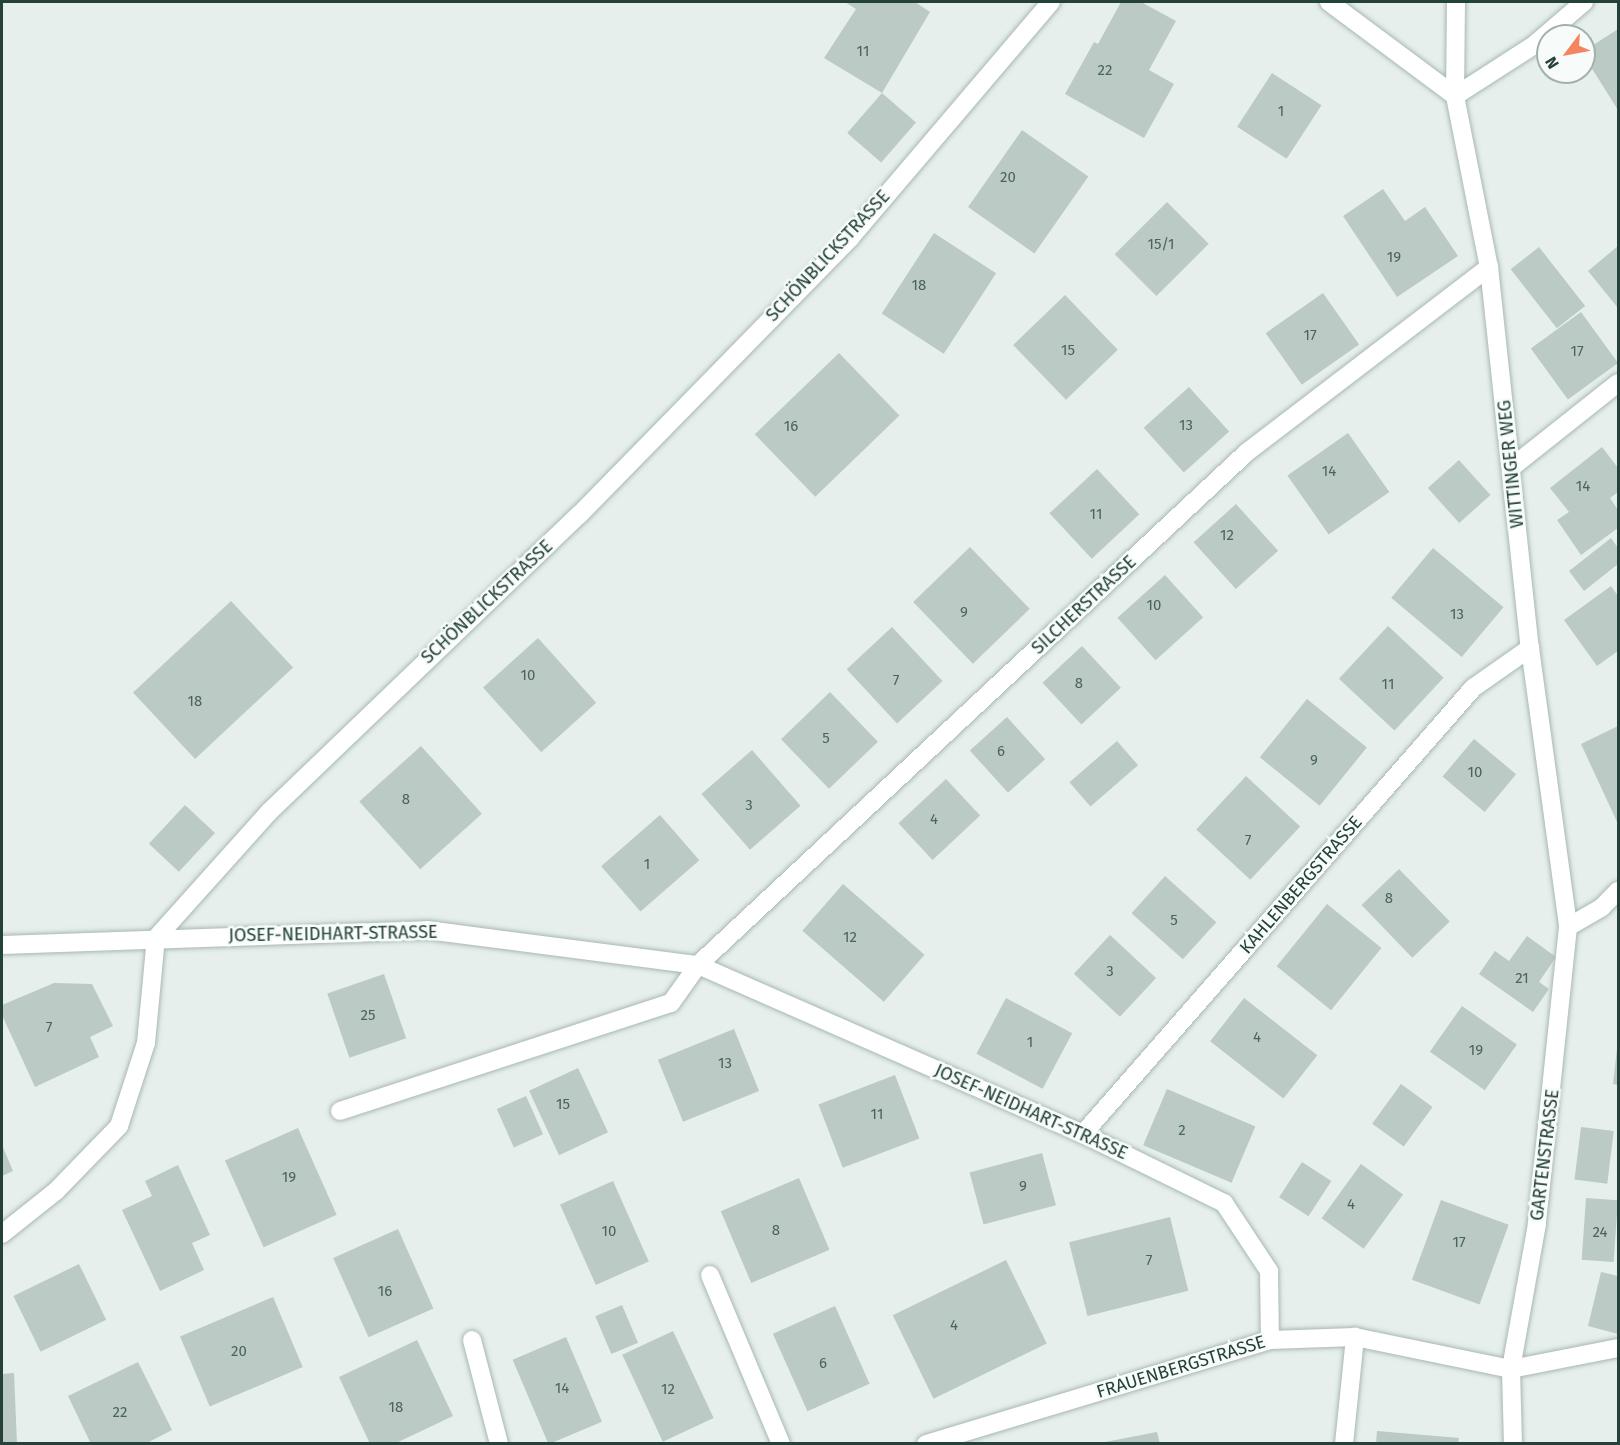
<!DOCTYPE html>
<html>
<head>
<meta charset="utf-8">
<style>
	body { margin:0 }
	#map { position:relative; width:1620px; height:1445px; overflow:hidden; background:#e6efeb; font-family:"Fira Sans",sans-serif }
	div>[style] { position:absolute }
	.building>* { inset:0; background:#bbcac4; transform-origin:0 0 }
	.roads { filter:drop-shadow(0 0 2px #a8b8b2) drop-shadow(0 0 2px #a8b8b2) }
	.minor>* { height:18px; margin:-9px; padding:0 9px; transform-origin:9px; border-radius:9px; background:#fff }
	span { translate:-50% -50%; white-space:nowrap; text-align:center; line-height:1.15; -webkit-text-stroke:5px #f7fbf9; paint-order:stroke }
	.number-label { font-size:15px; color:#4a645c }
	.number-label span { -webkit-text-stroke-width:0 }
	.street-label { font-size:18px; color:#24423a }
	.frame { position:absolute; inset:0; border:3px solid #24423a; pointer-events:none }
	.north { position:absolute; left:1536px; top:24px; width:60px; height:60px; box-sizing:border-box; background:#f7fbf9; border:2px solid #a3b1ad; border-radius:50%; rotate:238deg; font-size:16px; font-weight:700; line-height:24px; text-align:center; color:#24423a }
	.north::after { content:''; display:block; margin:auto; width:21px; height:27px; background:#f4845f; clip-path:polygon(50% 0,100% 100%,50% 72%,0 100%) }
</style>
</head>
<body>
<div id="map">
	<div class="building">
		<div style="clip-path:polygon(845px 2px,915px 2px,930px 12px,882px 93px,824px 58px,856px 9px)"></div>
		<div style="clip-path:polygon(1121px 2px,1141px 2px,1176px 21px,1149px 70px,1174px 84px,1144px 138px,1065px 94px,1094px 42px,1098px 44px)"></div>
		<div style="clip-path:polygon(1618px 29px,1618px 110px,1584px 56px,1584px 51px)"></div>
		<div style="left:1272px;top:73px;width:59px;height:64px;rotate:33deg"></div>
		<div style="left:882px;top:93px;width:45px;height:53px;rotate:41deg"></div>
		<div style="left:1022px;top:130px;width:81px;height:94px;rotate:35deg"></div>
		<div style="clip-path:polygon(1383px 189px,1405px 221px,1425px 207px,1458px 256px,1397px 297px,1343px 216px)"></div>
		<div style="left:1167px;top:202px;width:59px;height:74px;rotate:45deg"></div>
		<div style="left:934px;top:233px;width:74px;height:96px;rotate:33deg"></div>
		<div style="clip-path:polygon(1618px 246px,1618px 308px,1588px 271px)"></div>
		<div style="left:1539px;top:247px;width:75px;height:36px;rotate:52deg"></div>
		<div style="left:1323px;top:293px;width:63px;height:70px;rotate:55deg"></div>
		<div style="left:1065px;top:295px;width:76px;height:72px;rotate:46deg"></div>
		<div style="left:1581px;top:312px;width:63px;height:62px;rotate:54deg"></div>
		<div style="left:839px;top:353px;width:87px;height:117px;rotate:46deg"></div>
		<div style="left:1189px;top:387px;width:60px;height:61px;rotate:48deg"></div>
		<div style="left:1348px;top:433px;width:72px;height:74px;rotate:55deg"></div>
		<div style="clip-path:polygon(1602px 447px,1618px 468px,1618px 492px,1610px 498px,1618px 510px,1618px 528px,1581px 555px,1557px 520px,1569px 512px,1550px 488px)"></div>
		<div style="left:1459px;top:460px;width:47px;height:42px;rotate:48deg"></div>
		<div style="left:1097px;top:469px;width:62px;height:65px;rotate:47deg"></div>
		<div style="left:1236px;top:504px;width:63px;height:57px;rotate:48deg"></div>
		<div style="clip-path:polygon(1611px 538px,1618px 548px,1618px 564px,1584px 591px,1569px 571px)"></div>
		<div style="left:970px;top:547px;width:86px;height:79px;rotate:46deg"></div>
		<div style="left:1433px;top:548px;width:92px;height:65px;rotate:40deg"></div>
		<div style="left:1165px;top:575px;width:57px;height:64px;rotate:48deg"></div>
		<div style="clip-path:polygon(1611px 586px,1618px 596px,1618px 651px,1597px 666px,1564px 620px)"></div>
		<div style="left:231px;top:601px;width:91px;height:134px;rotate:47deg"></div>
		<div style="left:1388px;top:626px;width:76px;height:72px;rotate:43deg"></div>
		<div style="left:892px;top:627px;width:74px;height:62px;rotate:47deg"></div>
		<div style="left:538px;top:638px;width:87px;height:74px;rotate:48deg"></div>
		<div style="left:1082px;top:646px;width:57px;height:54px;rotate:47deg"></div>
		<div style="left:830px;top:692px;width:69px;height:68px;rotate:46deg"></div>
		<div style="left:1307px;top:699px;width:77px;height:75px;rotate:39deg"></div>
		<div style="left:1007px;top:717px;width:57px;height:50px;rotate:48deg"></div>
		<div style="clip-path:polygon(1618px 726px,1618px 824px,1581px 744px)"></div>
		<div style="left:1474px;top:739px;width:55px;height:49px;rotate:40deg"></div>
		<div style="left:1117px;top:741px;width:32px;height:63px;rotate:49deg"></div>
		<div style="left:421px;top:746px;width:91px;height:83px;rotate:48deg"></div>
		<div style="left:752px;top:750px;width:74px;height:67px;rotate:49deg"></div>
		<div style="left:1246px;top:776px;width:74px;height:73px;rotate:43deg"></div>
		<div style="left:946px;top:779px;width:50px;height:65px;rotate:47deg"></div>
		<div style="left:185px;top:805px;width:41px;height:53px;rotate:43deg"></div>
		<div style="left:660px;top:815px;width:60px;height:78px;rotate:49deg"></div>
		<div style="left:1399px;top:869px;width:73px;height:52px;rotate:46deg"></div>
		<div style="left:1165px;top:876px;width:69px;height:50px;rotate:42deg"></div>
		<div style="left:843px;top:884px;width:108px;height:62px;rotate:41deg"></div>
		<div style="left:1327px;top:904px;width:70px;height:80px;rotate:39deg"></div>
		<div style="left:1110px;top:935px;width:63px;height:53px;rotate:43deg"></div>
		<div style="clip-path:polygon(1527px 936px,1556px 957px,1539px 982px,1549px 989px,1533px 1012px,1479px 974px,1495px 951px,1509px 961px)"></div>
		<div style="left:384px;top:974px;width:68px;height:60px;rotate:71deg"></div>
		<div style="clip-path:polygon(54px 983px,92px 984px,113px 1026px,90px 1037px,99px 1057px,35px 1087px,2px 1015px,2px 1005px)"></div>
		<div style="left:1006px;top:998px;width:75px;height:63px;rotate:28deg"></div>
		<div style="left:1244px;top:998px;width:93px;height:55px;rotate:38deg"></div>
		<div style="left:1462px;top:1006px;width:67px;height:56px;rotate:35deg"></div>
		<div style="left:734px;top:1029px;width:67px;height:82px;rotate:68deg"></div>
		<div style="clip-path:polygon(1617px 1049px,1618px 1049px,1618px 1085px,1613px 1084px)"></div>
		<div style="left:578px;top:1068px;width:71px;height:54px;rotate:65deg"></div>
		<div style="left:895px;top:1075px;width:68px;height:82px;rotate:69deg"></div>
		<div style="left:1401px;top:1084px;width:39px;height:49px;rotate:36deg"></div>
		<div style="left:1167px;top:1089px;width:96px;height:61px;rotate:23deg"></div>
		<div style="left:526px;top:1096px;width:42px;height:32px;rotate:66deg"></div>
		<div style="left:1581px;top:1127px;width:33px;height:53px;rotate:7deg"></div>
		<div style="left:298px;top:1128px;width:95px;height:80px;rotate:66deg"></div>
		<div style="clip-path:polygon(2px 1145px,13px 1171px,2px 1176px)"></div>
		<div style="left:1042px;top:1153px;width:54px;height:75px;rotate:75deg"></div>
		<div style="left:1302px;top:1162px;width:35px;height:42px;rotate:33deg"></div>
		<div style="left:1361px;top:1164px;width:52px;height:67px;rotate:36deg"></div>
		<div style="clip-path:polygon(178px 1165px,210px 1235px,192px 1243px,204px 1270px,160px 1291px,122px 1210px,152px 1196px,145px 1181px)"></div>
		<div style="left:799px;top:1178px;width:78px;height:85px;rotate:67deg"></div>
		<div style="left:613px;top:1181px;width:88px;height:58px;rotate:66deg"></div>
		<div style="left:1586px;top:1198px;width:32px;height:62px;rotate:4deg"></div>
		<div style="left:1441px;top:1200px;width:72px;height:85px;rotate:20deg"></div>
		<div style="left:1170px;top:1217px;width:76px;height:104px;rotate:76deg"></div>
		<div style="left:398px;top:1229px;width:87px;height:71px;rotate:66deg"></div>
		<div style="left:1006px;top:1260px;width:93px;height:126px;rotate:64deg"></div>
		<div style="left:79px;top:1264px;width:62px;height:73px;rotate:64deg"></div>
		<div style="clip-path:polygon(1601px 1272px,1618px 1276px,1618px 1334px,1588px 1326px)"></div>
		<div style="left:273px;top:1297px;width:76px;height:101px;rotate:67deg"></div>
		<div style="left:622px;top:1305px;width:41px;height:29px;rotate:67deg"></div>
		<div style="left:835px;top:1306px;width:85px;height:68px;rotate:66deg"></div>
		<div style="left:673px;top:1331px;width:96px;height:56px;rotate:65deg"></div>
		<div style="left:566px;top:1337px;width:92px;height:58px;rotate:67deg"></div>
		<div style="clip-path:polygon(417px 1340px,453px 1416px,394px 1444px,370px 1444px,339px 1377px)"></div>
		<div style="clip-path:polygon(138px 1362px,172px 1430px,145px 1444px,91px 1444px,68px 1396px)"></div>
		<div style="clip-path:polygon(14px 1373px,17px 1444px,2px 1444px,2px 1374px)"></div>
		<div style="clip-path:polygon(1377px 1431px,1459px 1438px,1458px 1444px,1376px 1444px)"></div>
		<div style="clip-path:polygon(1157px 1432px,1160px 1444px,1105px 1444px,1105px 1442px)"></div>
	</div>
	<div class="roads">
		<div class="minor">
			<div style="left:1329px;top:2px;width:157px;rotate:36.7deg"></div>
			<div style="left:1455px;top:96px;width:94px;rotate:-32.8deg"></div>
			<div style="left:1534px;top:45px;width:66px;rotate:-40.7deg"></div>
			<div style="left:1456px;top:2px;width:94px;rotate:90.6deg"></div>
			<div style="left:1455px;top:96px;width:174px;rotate:78.8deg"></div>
			<div style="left:1489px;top:267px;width:383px;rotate:83.9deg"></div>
			<div style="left:1530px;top:648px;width:282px;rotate:82.2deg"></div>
			<div style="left:1568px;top:927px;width:299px;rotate:96deg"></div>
			<div style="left:1537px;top:1224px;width:147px;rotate:100.2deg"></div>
			<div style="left:1511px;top:1369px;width:75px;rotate:88.5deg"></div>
			<div style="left:1512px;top:467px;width:135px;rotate:-38.4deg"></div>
			<div style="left:1568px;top:927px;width:39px;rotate:-30deg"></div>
			<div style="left:1602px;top:907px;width:23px;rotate:-45deg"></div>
			<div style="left:2px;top:945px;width:425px;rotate:-2deg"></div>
			<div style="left:427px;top:930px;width:273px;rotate:7.4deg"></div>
			<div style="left:698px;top:965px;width:420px;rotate:23.7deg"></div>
			<div style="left:1083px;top:1134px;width:157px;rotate:26.1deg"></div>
			<div style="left:1224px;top:1203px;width:82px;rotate:56.5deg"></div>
			<div style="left:1269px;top:1271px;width:69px;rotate:89.2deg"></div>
			<div style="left:340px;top:1111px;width:348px;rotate:-18.1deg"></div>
			<div style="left:671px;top:1003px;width:47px;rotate:-54.6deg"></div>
			<div style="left:698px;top:965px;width:750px;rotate:-43.05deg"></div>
			<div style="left:1246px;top:453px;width:306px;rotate:-37.4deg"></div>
			<div style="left:1083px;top:1134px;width:592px;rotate:-48.83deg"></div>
			<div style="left:1473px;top:688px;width:70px;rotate:-35.1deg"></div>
			<div style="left:2px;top:1234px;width:69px;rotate:-38.5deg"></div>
			<div style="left:56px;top:1191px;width:91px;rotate:-45.9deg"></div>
			<div style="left:119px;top:1126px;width:87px;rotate:-72deg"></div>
			<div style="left:146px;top:1043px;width:105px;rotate:-84.6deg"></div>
			<div style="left:156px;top:938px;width:169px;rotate:-48.1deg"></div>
			<div style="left:269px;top:812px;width:429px;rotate:-43.8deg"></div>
			<div style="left:579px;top:515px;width:388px;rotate:-45.6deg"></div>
			<div style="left:850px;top:238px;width:310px;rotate:-49.6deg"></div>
			<div style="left:710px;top:1275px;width:183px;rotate:67.2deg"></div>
			<div style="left:472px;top:1340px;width:107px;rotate:75.4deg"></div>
			<div style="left:926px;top:1444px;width:359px;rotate:-16.8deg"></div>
			<div style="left:1270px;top:1340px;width:85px;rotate:-2deg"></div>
			<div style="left:1355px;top:1337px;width:159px;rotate:11.6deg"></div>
			<div style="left:1511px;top:1369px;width:109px;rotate:-11.1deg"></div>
			<div style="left:1344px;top:1444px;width:108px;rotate:-84.1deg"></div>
		</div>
	</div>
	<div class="number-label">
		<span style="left:863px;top:52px">11</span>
		<span style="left:1105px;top:71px">22</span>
		<span style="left:1281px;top:112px">1</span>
		<span style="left:1008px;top:178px">20</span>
		<span style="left:1161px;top:245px">15/1</span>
		<span style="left:1394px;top:258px">19</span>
		<span style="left:919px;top:286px">18</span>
		<span style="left:1310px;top:336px">17</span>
		<span style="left:1068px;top:351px">15</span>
		<span style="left:1577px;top:352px">17</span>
		<span style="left:1186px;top:426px">13</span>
		<span style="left:791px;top:427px">16</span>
		<span style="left:1329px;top:472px">14</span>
		<span style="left:1583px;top:487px">14</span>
		<span style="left:1096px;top:515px">11</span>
		<span style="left:1227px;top:536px">12</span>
		<span style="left:1154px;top:606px">10</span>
		<span style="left:964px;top:613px">9</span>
		<span style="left:1457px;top:615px">13</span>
		<span style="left:528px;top:676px">10</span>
		<span style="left:896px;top:681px">7</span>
		<span style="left:1079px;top:684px">8</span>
		<span style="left:1388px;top:685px">11</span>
		<span style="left:195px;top:702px">18</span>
		<span style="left:826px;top:739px">5</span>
		<span style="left:1001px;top:752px">6</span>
		<span style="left:1314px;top:761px">9</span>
		<span style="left:1475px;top:773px">10</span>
		<span style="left:406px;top:800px">8</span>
		<span style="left:749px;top:806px">3</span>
		<span style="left:934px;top:820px">4</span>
		<span style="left:1248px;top:841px">7</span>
		<span style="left:647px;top:865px">1</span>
		<span style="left:1389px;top:899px">8</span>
		<span style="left:1174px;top:921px">5</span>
		<span style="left:850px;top:938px">12</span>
		<span style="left:1110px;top:972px">3</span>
		<span style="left:1522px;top:979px">21</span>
		<span style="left:368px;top:1016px">25</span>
		<span style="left:49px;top:1028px">7</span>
		<span style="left:1257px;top:1038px">4</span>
		<span style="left:1030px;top:1043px">1</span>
		<span style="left:1476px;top:1051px">19</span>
		<span style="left:725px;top:1064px">13</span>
		<span style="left:563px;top:1105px">15</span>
		<span style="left:877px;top:1115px">11</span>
		<span style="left:1182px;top:1131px">2</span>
		<span style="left:289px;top:1178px">19</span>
		<span style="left:1023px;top:1187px">9</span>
		<span style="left:1351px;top:1205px">4</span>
		<span style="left:776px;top:1231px">8</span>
		<span style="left:609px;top:1232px">10</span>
		<span style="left:1600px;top:1233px">24</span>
		<span style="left:1459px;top:1243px">17</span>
		<span style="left:1149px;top:1261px">7</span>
		<span style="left:385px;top:1292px">16</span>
		<span style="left:954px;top:1326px">4</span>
		<span style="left:239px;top:1352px">20</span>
		<span style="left:823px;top:1364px">6</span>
		<span style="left:562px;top:1389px">14</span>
		<span style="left:668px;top:1390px">12</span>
		<span style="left:396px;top:1408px">18</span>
		<span style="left:120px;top:1413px">22</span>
	</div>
	<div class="street-label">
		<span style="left:828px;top:256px;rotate:-47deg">SCHÖNBLICKSTRASSE</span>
		<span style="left:1511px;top:464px;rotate:-96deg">WITTINGER WEG</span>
		<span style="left:487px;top:602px;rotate:-43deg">SCHÖNBLICKSTRASSE</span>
		<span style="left:1084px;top:605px;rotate:-43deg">SILCHERSTRASSE</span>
		<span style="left:1301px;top:885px;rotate:-49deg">KAHLENBERGSTRASSE</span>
		<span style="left:333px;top:934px;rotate:-1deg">JOSEF-NEIDHART-STRASSE</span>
		<span style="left:1031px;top:1112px;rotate:24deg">JOSEF-NEIDHART-STRASSE</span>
		<span style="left:1545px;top:1155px;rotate:-83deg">GARTENSTRASSE</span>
		<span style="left:1181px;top:1367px;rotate:-17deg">FRAUENBERGSTRASSE</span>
	</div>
	<div class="frame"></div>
	<div class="north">N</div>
</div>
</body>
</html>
